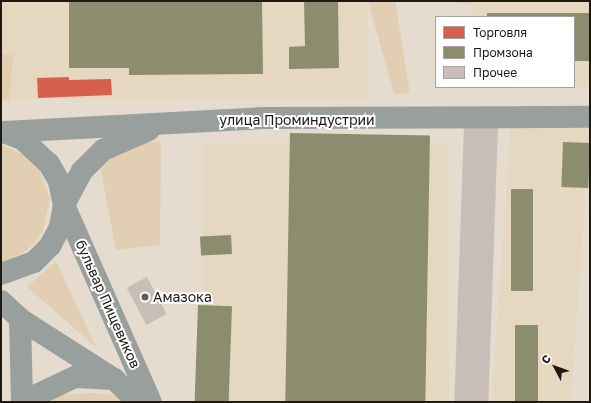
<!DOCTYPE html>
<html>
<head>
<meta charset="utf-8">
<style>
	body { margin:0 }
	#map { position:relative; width:591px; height:403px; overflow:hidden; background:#e5dccf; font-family:"Golos Text",sans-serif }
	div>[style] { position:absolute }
	.built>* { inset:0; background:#e6d7c1; transform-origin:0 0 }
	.green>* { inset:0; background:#e1ceb3; transform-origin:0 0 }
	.shops>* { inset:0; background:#d6604d }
	.industry>* { inset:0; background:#8c8c6e; transform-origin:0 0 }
	.building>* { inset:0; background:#c8beb7; transform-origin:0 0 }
	.secondary>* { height:22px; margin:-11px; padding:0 11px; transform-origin:11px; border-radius:11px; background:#989f9c }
	.dots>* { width:11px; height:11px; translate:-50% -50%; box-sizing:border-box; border:2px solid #fff; border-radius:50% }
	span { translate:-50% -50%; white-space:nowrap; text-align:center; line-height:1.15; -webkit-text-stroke:4px #fff; paint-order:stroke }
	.street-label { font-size:14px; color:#1f1911 }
	.poi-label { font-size:14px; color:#1f1911 }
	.left { translate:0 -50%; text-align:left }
	.frame { position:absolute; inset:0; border:2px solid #1f1911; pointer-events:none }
	.legend { position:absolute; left:435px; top:16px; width:140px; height:72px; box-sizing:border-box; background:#fff; border:1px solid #a5a3a0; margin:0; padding:5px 7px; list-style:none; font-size:12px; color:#1f1911 }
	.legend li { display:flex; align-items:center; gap:8px; height:20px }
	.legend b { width:20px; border:1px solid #a5a3a0 }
	.north { position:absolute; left:535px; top:347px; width:40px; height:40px; -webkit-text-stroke:3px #fff; paint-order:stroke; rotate:311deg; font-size:11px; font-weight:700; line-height:16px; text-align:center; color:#1f1911 }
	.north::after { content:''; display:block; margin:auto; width:14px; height:18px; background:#1f1911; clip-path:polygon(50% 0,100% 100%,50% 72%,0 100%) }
</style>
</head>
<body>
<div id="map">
	<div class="built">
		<div style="left:1px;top:1px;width:367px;height:98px"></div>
		<div style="clip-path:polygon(458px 1px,590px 1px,590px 87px,574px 87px,574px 17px,473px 17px,473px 5px,459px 4px)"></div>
		<div style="left:511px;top:124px;width:79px;height:278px;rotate:4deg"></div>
		<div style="left:203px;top:143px;width:246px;height:259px"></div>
	</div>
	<div class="green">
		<div style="clip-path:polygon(368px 1px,395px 1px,410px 93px,394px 94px)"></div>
		<div style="left:1px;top:54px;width:12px;height:45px;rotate:5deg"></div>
		<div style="clip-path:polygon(161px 142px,160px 245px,116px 250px,100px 166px,120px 143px)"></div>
		<div style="clip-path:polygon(1px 145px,27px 156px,39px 169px,50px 199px,43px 231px,34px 244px,21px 254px,1px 262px)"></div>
		<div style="clip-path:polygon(56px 261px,96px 347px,27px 287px)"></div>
		<div style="clip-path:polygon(92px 393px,121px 396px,126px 402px,44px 402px,55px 395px)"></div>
	</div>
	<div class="shops">
		<div style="clip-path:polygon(69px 77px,69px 80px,111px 79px,112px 95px,38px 98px,37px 78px)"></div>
	</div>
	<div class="industry">
		<div style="clip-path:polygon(69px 1px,262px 1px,263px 74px,129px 75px,129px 68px,69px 68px)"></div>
		<div style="clip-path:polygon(304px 1px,338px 1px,339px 68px,289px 69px,289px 47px,305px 46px)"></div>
		<div style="clip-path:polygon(487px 13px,590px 13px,590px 61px,574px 61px,574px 17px,487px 17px)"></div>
		<div style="left:290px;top:133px;width:140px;height:269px;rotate:1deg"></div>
		<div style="left:563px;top:142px;width:27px;height:45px;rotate:2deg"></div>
		<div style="left:511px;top:189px;width:22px;height:102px"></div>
		<div style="left:231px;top:235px;width:19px;height:31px;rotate:87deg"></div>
		<div style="left:198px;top:305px;width:34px;height:97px;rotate:2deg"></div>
		<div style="left:515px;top:325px;width:23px;height:77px"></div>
	</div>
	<div class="building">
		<div style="left:464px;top:125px;width:34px;height:277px;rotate:2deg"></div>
		<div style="left:147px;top:277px;width:42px;height:23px;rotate:62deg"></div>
	</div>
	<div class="secondary">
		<div style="left:149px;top:130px;width:50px;rotate:156.5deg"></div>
		<div style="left:103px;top:150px;width:30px;rotate:135deg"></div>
		<div style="left:82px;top:171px;width:38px;rotate:118deg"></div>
		<div style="left:64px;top:205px;width:215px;rotate:66.2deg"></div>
		<div style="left:5px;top:132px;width:257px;rotate:-3.1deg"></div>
		<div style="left:262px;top:118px;width:328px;rotate:-0.2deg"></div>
		<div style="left:1px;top:274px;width:35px;rotate:-20deg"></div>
		<div style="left:34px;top:262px;width:23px;rotate:-45deg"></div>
		<div style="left:50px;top:246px;width:21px;rotate:-62deg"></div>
		<div style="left:60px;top:227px;width:22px;rotate:-80deg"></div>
		<div style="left:64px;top:205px;width:25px;rotate:-102deg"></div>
		<div style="left:59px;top:181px;width:20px;rotate:-120deg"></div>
		<div style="left:49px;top:164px;width:37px;rotate:-137deg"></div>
		<div style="left:22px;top:139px;width:17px;rotate:-159deg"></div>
		<div style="left:1px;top:301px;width:26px;rotate:43deg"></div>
		<div style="left:20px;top:319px;width:112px;rotate:32.6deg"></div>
		<div style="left:114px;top:379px;width:33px;rotate:44deg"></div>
		<div style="left:20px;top:319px;width:83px;rotate:88.6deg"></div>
		<div style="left:22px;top:402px;width:59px;rotate:-25.3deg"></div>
		<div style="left:75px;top:377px;width:39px;rotate:3deg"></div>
	</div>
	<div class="dots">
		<div style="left:145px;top:297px;background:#645d54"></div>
	</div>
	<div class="street-label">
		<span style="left:297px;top:120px">улица Проминдустрии</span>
		<span style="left:108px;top:304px;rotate:66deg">бульвар Пищевиков</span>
	</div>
	<div class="poi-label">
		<span class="left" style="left:153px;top:297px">Амазока</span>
	</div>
	<div class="frame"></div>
	<ul class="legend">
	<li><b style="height:11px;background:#d6604d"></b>Торговля</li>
	<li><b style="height:11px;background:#8c8c6e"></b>Промзона</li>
	<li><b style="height:11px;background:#c8beb7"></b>Прочее</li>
	</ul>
	<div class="north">С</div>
</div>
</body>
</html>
